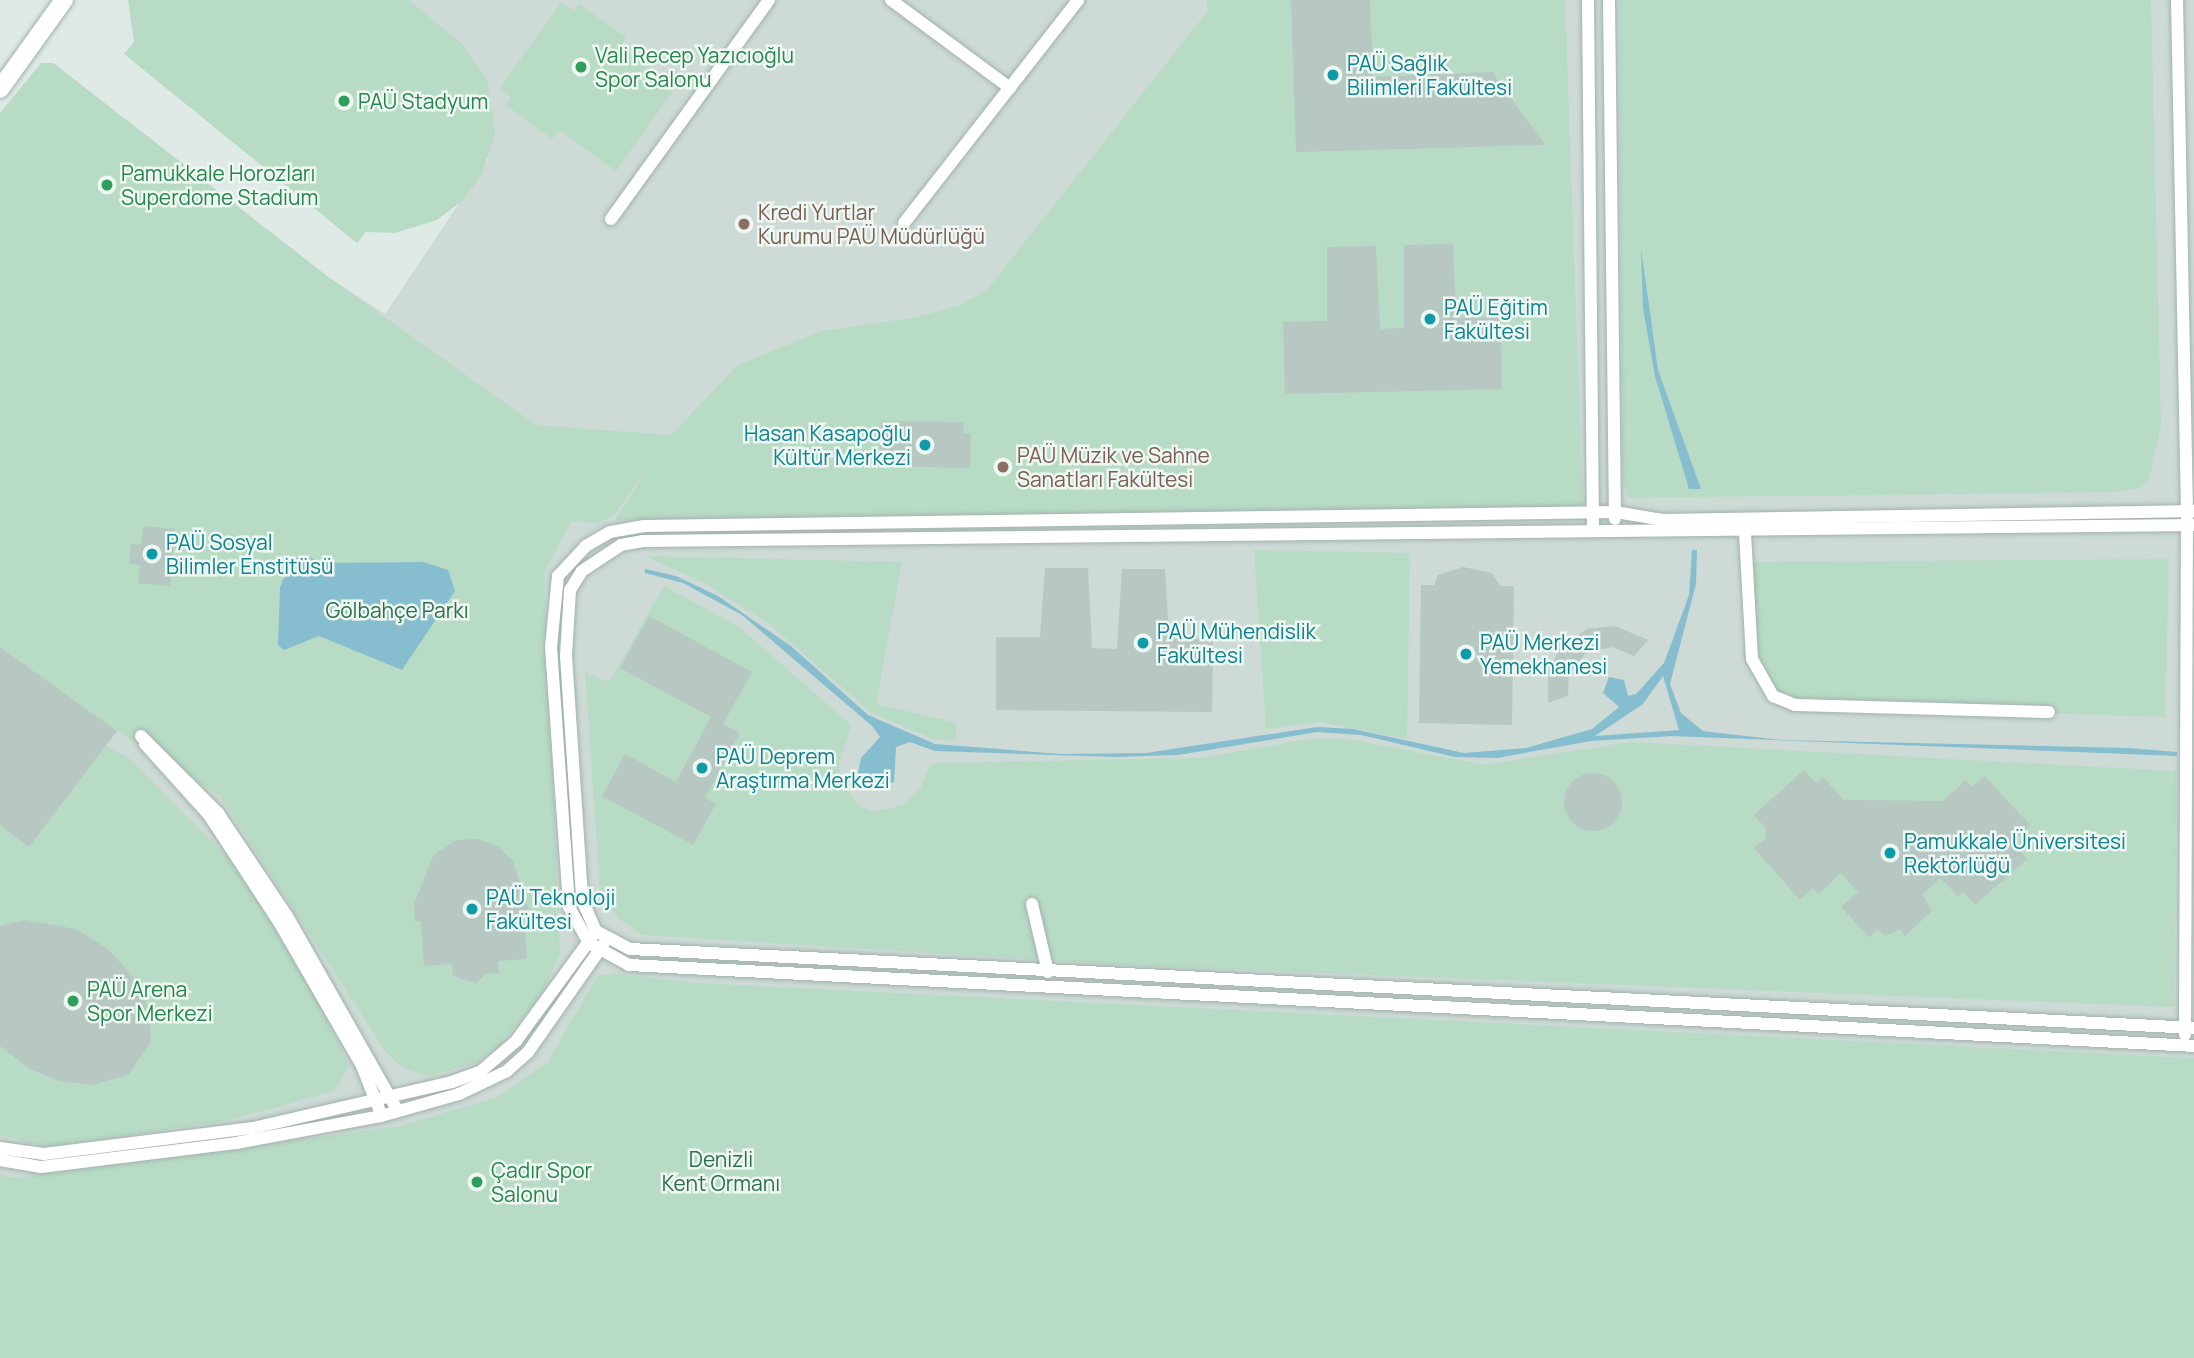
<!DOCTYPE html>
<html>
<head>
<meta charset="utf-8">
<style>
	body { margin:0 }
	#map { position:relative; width:2194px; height:1358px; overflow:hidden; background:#dfeae6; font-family:Manrope,sans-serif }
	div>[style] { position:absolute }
	.built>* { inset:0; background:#cddad5 }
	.green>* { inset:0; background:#b7dbc4 }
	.water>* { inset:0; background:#86becf }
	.building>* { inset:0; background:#b7c7c2 }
	.round { border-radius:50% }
	.roads { filter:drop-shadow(0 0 2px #a2b2ad) drop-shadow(0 0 2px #a2b2ad) }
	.street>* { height:12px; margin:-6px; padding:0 6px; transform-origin:6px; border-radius:6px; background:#fff }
	.secondary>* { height:18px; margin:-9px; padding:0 9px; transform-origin:9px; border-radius:9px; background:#fff }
	.dots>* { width:19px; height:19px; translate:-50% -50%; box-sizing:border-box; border:4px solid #eff7f3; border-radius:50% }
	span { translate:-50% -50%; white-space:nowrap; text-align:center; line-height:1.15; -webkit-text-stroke:5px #eff7f3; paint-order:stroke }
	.leisure-label { font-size:21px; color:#27864d }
	.left { translate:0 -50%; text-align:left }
	.culture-label { font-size:21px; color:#0d838f }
	.right { translate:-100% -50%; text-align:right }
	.education-label { font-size:21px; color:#785e54 }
	.park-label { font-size:21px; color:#2b704b }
</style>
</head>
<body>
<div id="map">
	<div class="built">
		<div style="clip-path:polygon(407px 0,2194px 0,2194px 1058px,1862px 1042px,0 1358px,0 114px,41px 63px,53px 63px,327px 276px,385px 314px,488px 160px)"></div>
	</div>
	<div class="green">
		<div style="clip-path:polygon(128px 0,409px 0,462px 44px,487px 80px,495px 133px,482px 174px,463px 200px,437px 220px,395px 233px,366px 232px,357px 243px,124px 54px,134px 42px)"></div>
		<div style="clip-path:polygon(1207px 0,1565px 0,1583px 509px,990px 521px,615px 520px,652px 462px,614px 515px,598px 523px,571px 521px,544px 573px,560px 954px,542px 993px,498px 1048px,475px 1063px,430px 1076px,404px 1069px,386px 1052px,220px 796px,117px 731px,0 647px,0 113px,41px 63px,53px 63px,327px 276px,536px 425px,671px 435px,737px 366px,821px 331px,918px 317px,963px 304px,987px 290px,1207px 12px)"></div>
		<div style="clip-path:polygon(1619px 0,2151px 0,2161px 425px,2149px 480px,2138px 489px,2111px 492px,1629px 498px,1623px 479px)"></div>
		<div style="clip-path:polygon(561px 3px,574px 11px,579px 4px,626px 37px,620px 47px,676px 87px,616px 171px,559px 130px,552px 139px,506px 105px,511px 97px,499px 89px)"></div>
		<div style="clip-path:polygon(1254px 550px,1410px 553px,1407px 739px,1320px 722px,1266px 729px)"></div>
		<div style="clip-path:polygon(645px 556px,902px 562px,876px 704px,957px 723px,955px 741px,933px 739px,872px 713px,768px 623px,706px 584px)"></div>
		<div style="clip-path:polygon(2169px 559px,2165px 717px,1795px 705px,1773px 696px,1752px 659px,1750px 562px)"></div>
		<div style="clip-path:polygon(664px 586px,739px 627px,851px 725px,839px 765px,841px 782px,859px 806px,875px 812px,903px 805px,920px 789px,930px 765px,938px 763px,1201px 758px,1309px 739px,1348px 739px,1485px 765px,1631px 742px,2176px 771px,2174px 1007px,1125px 965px,643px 935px,618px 918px,600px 891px,585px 672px,609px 682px)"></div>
		<div style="clip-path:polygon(106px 746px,128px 757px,236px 866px,314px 993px,349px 1066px,334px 1091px,226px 1121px,47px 1147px,0 1135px,0 825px,29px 847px)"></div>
		<div style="clip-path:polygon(616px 974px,697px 983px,2194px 1058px,2194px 1358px,0 1358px,0 1174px,14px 1178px,401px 1126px,498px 1097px,548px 1062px,597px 976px)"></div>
	</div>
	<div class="water">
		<div style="clip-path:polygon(1641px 248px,1658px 370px,1701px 489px,1689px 489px,1655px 376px,1643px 308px)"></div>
		<div style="clip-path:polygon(evenodd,1692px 550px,1697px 550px,1696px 584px,1670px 684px,1681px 713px,1703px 731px,1781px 740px,2127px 748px,2177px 752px,2177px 756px,1672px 736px,1591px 741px,1497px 758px,1455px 757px,1361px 735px,1317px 732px,1178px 755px,1116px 757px,935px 751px,910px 742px,896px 747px,894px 782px,873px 790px,860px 781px,858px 773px,861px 758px,880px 737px,872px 726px,742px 615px,683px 583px,645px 573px,645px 569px,676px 576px,718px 596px,792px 647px,868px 715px,935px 744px,1061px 754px,1146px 753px,1317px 727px,1353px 729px,1464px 753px,1526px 748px,1592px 729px,1619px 707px,1603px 693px,1609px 677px,1624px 680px,1628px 696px,1636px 694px,1664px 663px,1689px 595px,1692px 550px,1663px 676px,1679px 730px,1595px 736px,1643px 704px,1663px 676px)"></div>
		<div style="clip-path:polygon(303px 556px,330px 563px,423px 562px,448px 570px,455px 591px,402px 670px,319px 636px,284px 650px,278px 645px,280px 587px,292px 560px)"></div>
	</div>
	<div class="building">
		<div style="clip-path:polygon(1291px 0,1370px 0,1373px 77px,1492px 72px,1545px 145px,1296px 152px)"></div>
		<div style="clip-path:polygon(1453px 244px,1456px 318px,1500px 317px,1502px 389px,1285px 394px,1283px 322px,1327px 321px,1327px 247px,1376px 246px,1380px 329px,1404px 328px,1404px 245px)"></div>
		<div style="clip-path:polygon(881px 421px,964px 422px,963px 433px,971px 433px,970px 468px,880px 466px)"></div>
		<div style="clip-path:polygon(143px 526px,175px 529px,170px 586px,138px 583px,140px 565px,129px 564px,131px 544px,141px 545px)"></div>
		<div style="clip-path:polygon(1463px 567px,1492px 573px,1500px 586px,1514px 586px,1512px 725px,1419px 723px,1421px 585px,1434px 585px,1438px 575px)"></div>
		<div style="clip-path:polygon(1045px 568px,1088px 568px,1092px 648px,1117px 649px,1122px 569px,1165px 569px,1169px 638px,1213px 639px,1212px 712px,996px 710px,996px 637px,1040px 637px)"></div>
		<div style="clip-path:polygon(649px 616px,752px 672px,723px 724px,740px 733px,705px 798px,716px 804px,693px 845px,602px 796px,625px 754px,676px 782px,711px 717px,620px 668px)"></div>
		<div style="clip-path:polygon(1615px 626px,1648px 640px,1634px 656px,1612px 647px,1587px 652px,1569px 673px,1568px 696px,1548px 703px,1548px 672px,1561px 647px,1587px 629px)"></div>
		<div style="clip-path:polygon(0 647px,117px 731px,29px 847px,0 825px)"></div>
		<div style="clip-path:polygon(1804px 770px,1816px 783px,1823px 777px,1844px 800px,1943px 801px,1966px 780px,1972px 787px,1985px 776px,2030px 825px,2018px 836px,2016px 847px,2027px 859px,1975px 905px,1963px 892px,1958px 897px,1941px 878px,1922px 894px,1932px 911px,1905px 936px,1900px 929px,1885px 936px,1878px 929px,1869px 937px,1841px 907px,1858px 892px,1841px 873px,1818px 894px,1813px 888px,1800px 900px,1754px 848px,1766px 838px,1765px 827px,1754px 815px)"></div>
		<div class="round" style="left:1564px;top:773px;width:58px;height:58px"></div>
		<div style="clip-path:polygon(478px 839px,497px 846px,513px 861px,530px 914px,524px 914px,527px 959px,498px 961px,499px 973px,486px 974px,476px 983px,453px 976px,452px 964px,424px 966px,421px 921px,415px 921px,414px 904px,434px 854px,457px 840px)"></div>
		<div style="clip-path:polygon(25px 920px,76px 929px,109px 950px,133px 977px,149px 1010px,151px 1041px,129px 1074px,93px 1085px,59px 1081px,30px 1069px,0 1046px,0 926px)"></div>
	</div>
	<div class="roads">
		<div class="street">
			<div style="left:891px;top:0;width:148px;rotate:36.5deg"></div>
			<div style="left:1588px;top:0;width:530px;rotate:89.46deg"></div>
			<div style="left:1609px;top:0;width:519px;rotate:89.34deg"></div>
			<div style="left:2177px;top:0;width:510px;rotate:88.88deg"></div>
			<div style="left:2187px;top:510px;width:525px;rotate:90.22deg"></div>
			<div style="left:611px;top:219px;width:270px;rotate:-54.2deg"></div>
			<div style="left:904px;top:223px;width:283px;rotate:-52deg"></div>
			<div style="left:2194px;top:511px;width:531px;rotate:179.03deg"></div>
			<div style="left:1663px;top:520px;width:49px;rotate:-170.5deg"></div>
			<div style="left:1615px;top:512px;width:971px;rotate:179.17deg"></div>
			<div style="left:644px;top:526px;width:35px;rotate:170deg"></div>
			<div style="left:610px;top:532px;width:28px;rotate:150deg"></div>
			<div style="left:586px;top:546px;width:41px;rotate:133deg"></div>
			<div style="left:558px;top:576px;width:71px;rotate:95.6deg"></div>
			<div style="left:551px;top:647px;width:261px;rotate:86deg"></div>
			<div style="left:569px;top:907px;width:41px;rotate:60.9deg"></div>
			<div style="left:589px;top:943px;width:46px;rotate:28.8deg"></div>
			<div style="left:629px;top:965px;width:1567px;rotate:2.96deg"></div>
			<div style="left:2194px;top:525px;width:1551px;rotate:179.41deg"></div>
			<div style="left:643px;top:541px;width:22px;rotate:170deg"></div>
			<div style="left:621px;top:545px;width:47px;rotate:146.3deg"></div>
			<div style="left:582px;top:571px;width:22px;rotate:122deg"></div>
			<div style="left:570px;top:590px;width:66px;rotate:93.5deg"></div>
			<div style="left:566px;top:656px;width:245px;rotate:86.2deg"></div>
			<div style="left:582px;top:900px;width:34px;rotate:66deg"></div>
			<div style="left:596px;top:931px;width:38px;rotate:28deg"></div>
			<div style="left:630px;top:949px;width:1566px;rotate:2.89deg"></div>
			<div style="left:1745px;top:533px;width:126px;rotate:86.8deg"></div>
			<div style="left:1752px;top:659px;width:43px;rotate:60.4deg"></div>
			<div style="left:1773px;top:696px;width:24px;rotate:22deg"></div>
			<div style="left:1795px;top:705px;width:254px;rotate:1.6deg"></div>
			<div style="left:141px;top:736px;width:109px;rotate:45deg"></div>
			<div style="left:218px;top:813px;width:124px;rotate:56.2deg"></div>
			<div style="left:287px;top:916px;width:219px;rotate:60.4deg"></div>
			<div style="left:145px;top:744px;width:96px;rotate:48deg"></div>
			<div style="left:209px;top:815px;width:128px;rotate:56.8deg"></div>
			<div style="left:279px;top:922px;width:166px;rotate:60deg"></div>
			<div style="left:362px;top:1066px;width:46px;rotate:68.4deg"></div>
			<div style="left:1032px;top:904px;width:70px;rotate:76.8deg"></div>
			<div style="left:0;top:1148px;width:44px;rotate:7.8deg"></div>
			<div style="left:44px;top:1154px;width:211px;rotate:-7.1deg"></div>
			<div style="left:253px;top:1128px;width:204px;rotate:-13deg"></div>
			<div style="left:452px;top:1082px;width:30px;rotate:-20deg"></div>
			<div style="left:480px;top:1072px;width:48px;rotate:-40.7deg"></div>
			<div style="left:516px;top:1041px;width:129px;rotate:-53.8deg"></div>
			<div style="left:0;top:1160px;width:42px;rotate:9.7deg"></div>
			<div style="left:41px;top:1167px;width:196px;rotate:-7deg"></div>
			<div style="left:236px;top:1143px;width:147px;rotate:-10.5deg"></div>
			<div style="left:381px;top:1116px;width:81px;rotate:-15.8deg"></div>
			<div style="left:459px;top:1094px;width:53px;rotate:-25.6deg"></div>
			<div style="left:507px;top:1071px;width:28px;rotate:-42deg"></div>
			<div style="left:528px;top:1052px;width:131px;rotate:-55deg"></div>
		</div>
		<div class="secondary">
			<div style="left:0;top:89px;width:110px;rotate:-54.3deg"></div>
		</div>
	</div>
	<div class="dots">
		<div style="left:581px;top:67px;background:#2e9e5b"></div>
		<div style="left:1333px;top:75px;background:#0f9aa8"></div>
		<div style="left:344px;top:101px;background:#2e9e5b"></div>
		<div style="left:107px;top:185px;background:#2e9e5b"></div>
		<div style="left:744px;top:224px;background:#8d6e63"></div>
		<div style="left:1430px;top:319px;background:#0f9aa8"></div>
		<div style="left:925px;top:445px;background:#0f9aa8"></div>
		<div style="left:1003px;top:467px;background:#8d6e63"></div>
		<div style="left:152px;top:554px;background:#0f9aa8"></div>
		<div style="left:1143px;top:643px;background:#0f9aa8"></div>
		<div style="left:1466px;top:654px;background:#0f9aa8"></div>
		<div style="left:702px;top:768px;background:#0f9aa8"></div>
		<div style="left:1890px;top:853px;background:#0f9aa8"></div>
		<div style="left:472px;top:909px;background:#0f9aa8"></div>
		<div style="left:73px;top:1001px;background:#2e9e5b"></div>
		<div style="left:477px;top:1182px;background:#2e9e5b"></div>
	</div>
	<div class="leisure-label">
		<span class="left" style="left:595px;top:67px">Vali Recep Yazıcıoğlu<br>Spor Salonu</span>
		<span class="left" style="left:358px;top:101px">PAÜ Stadyum</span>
		<span class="left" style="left:121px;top:185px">Pamukkale Horozları<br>Superdome Stadium</span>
		<span class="left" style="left:87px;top:1001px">PAÜ Arena<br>Spor Merkezi</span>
		<span class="left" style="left:491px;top:1182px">Çadır Spor<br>Salonu</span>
	</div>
	<div class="culture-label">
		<span class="left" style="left:1347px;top:75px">PAÜ Sağlık<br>Bilimleri Fakültesi</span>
		<span class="left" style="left:1444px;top:319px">PAÜ Eğitim<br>Fakültesi</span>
		<span class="right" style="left:911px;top:445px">Hasan Kasapoğlu<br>Kültür Merkezi</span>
		<span class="left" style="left:166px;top:554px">PAÜ Sosyal<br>Bilimler Enstitüsü</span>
		<span class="left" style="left:1157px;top:643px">PAÜ Mühendislik<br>Fakültesi</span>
		<span class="left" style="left:1480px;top:654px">PAÜ Merkezi<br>Yemekhanesi</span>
		<span class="left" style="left:716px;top:768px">PAÜ Deprem<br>Araştırma Merkezi</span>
		<span class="left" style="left:1904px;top:853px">Pamukkale Üniversitesi<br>Rektörlüğü</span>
		<span class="left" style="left:486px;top:909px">PAÜ Teknoloji<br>Fakültesi</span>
	</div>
	<div class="education-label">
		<span class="left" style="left:758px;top:224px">Kredi Yurtlar<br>Kurumu PAÜ Müdürlüğü</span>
		<span class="left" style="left:1017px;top:467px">PAÜ Müzik ve Sahne<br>Sanatları Fakültesi</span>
	</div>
	<div class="park-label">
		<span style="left:397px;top:610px">Gölbahçe Parkı</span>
		<span style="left:721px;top:1171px">Denizli<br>Kent Ormanı</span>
	</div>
</div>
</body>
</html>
